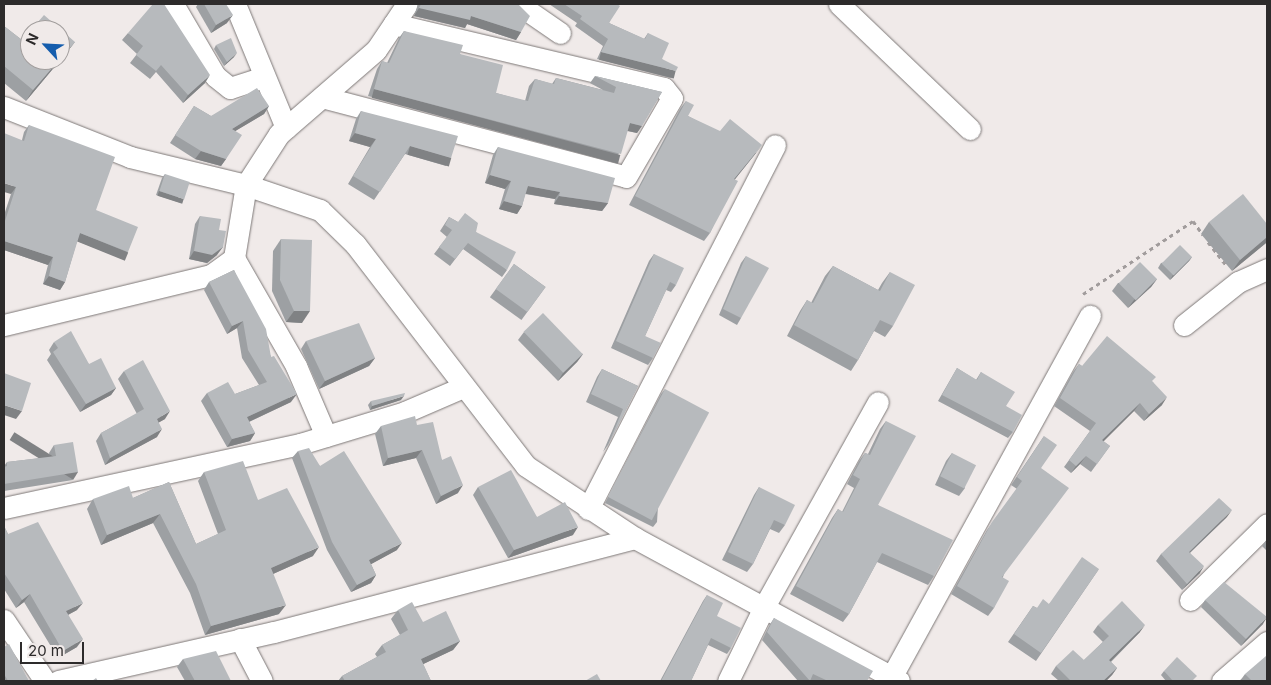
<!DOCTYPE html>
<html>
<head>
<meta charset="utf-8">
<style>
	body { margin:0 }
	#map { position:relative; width:1271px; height:685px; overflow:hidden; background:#f0eae9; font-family:Inter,sans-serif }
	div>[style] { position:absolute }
	.path>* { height:3px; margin-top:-1.5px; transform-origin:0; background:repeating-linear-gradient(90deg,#a19c9c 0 4px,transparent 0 8px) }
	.roads { filter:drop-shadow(0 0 1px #7d7877) drop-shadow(0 0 1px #7d7877) }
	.minor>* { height:21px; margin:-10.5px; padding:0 10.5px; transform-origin:10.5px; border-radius:10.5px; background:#fff }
	.wall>* { inset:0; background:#9da0a3; transform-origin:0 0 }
	.shaded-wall>* { inset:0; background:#808284; transform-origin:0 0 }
	.building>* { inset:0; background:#b7babd; transform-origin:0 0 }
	span { translate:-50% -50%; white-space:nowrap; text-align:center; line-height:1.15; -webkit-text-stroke:4.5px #f0eae9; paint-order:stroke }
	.frame { position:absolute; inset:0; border:5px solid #2d2b2b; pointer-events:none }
	.north { position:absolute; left:20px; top:20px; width:50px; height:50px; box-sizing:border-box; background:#f0eae9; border:1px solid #a29e9d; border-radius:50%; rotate:295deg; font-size:14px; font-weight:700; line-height:20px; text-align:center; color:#2d2b2b }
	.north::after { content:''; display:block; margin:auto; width:18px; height:22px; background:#155dad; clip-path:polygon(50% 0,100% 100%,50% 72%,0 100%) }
	.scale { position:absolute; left:20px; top:642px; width:64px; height:22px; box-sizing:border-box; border:2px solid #2d2b2b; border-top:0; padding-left:6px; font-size:15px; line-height:18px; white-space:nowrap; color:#2d2b2b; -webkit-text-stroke:4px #f0eae9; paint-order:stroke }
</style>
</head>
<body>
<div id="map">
	<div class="path">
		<div style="left:1208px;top:242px;width:29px;rotate:52deg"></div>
		<div style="left:1083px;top:294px;width:132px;rotate:-33.6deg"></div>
		<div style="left:1193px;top:221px;width:17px;rotate:54deg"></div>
	</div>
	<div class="roads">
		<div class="minor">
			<div style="left:173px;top:4px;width:83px;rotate:59.7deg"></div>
			<div style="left:215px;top:76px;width:19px;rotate:39deg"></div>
			<div style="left:230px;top:88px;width:36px;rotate:-18deg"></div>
			<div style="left:235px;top:4px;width:134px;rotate:67.6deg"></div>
			<div style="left:518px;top:4px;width:51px;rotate:34.6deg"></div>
			<div style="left:839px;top:4px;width:181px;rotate:43.7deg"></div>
			<div style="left:322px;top:97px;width:314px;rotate:14.7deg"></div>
			<div style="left:626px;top:177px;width:91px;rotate:-59.8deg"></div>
			<div style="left:672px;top:98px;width:13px;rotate:-129deg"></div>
			<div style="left:664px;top:88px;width:278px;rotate:-166.7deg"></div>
			<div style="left:4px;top:107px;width:136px;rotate:21.6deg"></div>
			<div style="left:130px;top:157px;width:119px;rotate:13.6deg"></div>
			<div style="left:246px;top:185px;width:78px;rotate:18.7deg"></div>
			<div style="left:320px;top:210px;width:49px;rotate:44.2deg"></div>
			<div style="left:355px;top:244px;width:280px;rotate:52.4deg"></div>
			<div style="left:526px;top:466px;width:131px;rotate:33.4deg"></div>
			<div style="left:635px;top:538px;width:300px;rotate:28.4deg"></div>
			<div style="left:234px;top:258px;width:125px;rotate:60.1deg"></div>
			<div style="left:296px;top:366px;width:76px;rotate:66.8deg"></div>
			<div style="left:4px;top:325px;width:213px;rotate:-13.6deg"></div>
			<div style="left:211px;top:275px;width:29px;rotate:-36deg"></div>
			<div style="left:234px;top:258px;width:74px;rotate:-80.7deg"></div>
			<div style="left:246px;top:185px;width:61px;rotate:-57.1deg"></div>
			<div style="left:279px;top:134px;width:128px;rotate:-40.9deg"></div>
			<div style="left:376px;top:50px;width:55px;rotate:-56deg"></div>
			<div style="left:1184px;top:325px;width:69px;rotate:-38.5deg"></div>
			<div style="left:1238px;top:282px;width:32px;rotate:-24deg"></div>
			<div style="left:4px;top:508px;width:303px;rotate:-12.2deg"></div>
			<div style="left:300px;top:444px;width:110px;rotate:-16.9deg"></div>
			<div style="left:405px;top:412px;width:63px;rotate:-23.3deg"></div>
			<div style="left:588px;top:509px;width:409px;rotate:-62.8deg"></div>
			<div style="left:1190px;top:600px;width:108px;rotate:-44.6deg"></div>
			<div style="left:4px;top:620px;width:73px;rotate:56.1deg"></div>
			<div style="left:240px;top:639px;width:47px;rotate:62.4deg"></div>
			<div style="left:893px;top:674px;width:409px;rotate:-61.2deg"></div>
			<div style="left:58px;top:681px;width:221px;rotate:-12.8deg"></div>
			<div style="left:274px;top:632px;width:373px;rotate:-14.6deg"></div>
			<div style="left:728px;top:681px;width:85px;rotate:-64deg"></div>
			<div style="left:765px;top:605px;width:232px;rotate:-60.9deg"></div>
			<div style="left:1222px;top:681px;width:60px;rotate:-40.9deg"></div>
		</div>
	</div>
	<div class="wall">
		<div style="clip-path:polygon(198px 4px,226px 4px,227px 23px,211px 33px,196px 7px)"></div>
		<div style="clip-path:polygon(418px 4px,518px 4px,521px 32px,516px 40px,467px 24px,465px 28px,414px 16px)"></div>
		<div style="clip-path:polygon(549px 4px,617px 4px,609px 23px,644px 39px,648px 33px,662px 59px,671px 78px,597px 59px,603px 46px,575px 26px,577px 23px)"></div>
		<div style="clip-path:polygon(4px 26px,22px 40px,75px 42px,67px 52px,26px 101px,4px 83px)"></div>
		<div style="clip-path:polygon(404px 31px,460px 54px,496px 93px,525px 101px,529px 86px,535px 79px,552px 84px,556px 78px,603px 90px,590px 83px,595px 76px,662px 92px,637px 133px,627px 131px,616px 161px,368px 96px,377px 69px,382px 61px,387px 63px,399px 38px)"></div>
		<div style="clip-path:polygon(128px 33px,205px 83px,183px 103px,156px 72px,150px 79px,130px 63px,137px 54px,122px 40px)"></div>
		<div style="clip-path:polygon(216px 45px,234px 57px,224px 66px,214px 49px)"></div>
		<div style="clip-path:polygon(686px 101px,688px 116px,756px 153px,735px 179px,710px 233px,704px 241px,629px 205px,680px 109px)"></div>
		<div style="clip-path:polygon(194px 106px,211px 116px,269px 106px,264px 114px,235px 131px,226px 159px,221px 166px,195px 159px,170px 143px)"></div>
		<div style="clip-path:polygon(361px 111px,451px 158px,446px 166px,405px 154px,374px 200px,348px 184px,370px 147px,349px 141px,356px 119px)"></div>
		<div style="clip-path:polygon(29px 125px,128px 252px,123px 259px,77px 241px,65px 282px,60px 290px,43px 284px,48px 265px,4px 250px,4px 215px,11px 194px,22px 140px,24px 132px)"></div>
		<div style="clip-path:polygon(498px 147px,608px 203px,602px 211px,554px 204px,555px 199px,525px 194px,522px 206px,517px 214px,499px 209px,505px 189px,485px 183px,493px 155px)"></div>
		<div style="clip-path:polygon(165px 174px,181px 203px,156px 195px,162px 178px)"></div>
		<div style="clip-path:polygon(200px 216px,219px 230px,217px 255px,207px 263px,189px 259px,195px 224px)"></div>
		<div style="clip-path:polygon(449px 217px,476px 232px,507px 270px,502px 277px,463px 249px,450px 266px,434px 254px,447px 237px,440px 231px)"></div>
		<div style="clip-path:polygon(1209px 222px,1267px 224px,1267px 241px,1266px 243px,1232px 271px,1201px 234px)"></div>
		<div style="clip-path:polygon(281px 239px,302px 323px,286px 322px,272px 291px,273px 251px)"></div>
		<div style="clip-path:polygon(654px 254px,676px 285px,671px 292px,666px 290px,645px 336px,653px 358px,648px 365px,611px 348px,649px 261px)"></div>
		<div style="clip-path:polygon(746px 256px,741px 318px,737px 325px,719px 315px,741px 263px)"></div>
		<div style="clip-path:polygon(1192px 257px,1189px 261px,1170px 280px,1158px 268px,1161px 263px)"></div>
		<div style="left:514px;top:264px;width:39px;height:41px;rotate:36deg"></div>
		<div style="clip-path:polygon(833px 266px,878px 290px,882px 283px,890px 272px,893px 326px,885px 337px,874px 331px,858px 360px,851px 371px,787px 336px,800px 311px,807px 300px,811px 303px,825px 276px)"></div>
		<div style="clip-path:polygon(234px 270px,271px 357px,291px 402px,249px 422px,255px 433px,250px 441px,227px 447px,201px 401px,207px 393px,235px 394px,259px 385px,242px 358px,237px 328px,227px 334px,204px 290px,209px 282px)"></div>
		<div style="clip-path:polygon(1157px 279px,1151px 287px,1128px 308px,1112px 291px,1118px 283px)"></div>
		<div style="clip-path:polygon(524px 332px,583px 354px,577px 362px,558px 381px,518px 340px)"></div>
		<div style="clip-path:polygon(306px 341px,375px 358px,369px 366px,319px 389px,301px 349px)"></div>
		<div style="clip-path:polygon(54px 342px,89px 364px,116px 388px,111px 395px,80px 412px,47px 360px,51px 354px,49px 350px)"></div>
		<div style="clip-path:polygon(1079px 364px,1082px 366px,1153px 382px,1162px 405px,1144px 421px,1134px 411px,1103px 441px,1110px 446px,1091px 472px,1080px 464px,1071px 473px,1064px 467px,1090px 431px,1054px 406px,1073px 372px)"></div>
		<div style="clip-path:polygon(957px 368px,976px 380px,981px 372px,1006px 406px,1013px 432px,1008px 438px,938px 401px)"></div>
		<div style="clip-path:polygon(602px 369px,638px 386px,608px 445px,603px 452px,618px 417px,586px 402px,597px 377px)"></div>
		<div style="clip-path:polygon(124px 371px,165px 419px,159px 422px,157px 437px,105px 465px,96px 441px,101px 433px,137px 414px,118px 379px)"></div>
		<div style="clip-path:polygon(665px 389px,657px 522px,653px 527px,605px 503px,661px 394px)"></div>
		<div style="clip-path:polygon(401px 400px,370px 410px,368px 405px,371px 401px)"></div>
		<div style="clip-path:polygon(886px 421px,878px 505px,934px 576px,928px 585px,877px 562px,849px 614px,843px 622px,790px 594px,832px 518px,838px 509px,842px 512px,854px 488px,847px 484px,859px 461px,865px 453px,868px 454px,880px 429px)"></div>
		<div style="clip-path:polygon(417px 425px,442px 460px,458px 493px,436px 504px,416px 458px,383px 466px,375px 434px,381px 426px)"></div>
		<div style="clip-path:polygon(1044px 436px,1041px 468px,1003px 577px,994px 608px,988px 616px,951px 594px,987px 530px,1017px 489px,1011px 485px)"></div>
		<div style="clip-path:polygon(54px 445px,73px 480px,4px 491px,4px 466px,7px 462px,50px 457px,49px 453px)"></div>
		<div style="clip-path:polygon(298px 451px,320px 466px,397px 550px,371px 564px,376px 575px,371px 583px,351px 592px,327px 550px,292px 458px)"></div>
		<div style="clip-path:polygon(952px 453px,965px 488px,959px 496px,935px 485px,946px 461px)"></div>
		<div style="clip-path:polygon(204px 472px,258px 500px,313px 556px,273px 574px,279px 614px,205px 635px,190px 593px,153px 523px,101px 545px,87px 509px,93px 499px,133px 498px,169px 482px,196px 544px,218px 534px,198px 481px)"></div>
		<div style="clip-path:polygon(478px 487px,537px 517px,573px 535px,508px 558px,473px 495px)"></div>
		<div style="clip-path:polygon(759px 487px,785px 525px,779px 533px,770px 529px,753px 564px,747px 572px,722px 560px,754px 495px)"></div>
		<div style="clip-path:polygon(1227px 517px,1190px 553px,1200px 573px,1182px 590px,1156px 561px,1161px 554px)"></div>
		<div style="clip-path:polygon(4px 526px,8px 534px,77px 610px,68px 615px,77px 647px,58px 658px,24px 602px,16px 608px,4px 589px)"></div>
		<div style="clip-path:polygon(1267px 539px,1267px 551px,1262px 546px)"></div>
		<div style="clip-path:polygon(1099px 569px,1036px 661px,1008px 642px,1033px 606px,1037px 608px,1049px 604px)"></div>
		<div style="clip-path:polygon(707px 595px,731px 648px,727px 654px,708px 645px,691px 681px,660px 681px,703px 601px)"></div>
		<div style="clip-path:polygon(1205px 600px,1263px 624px,1241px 646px,1201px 607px)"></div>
		<div style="clip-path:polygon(398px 610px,460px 641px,453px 650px,423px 664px,431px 681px,338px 681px,342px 676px,377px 657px,375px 654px,382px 645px,400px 635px,391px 619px)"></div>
		<div style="clip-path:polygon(774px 618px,867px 681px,798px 681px,762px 640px,769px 626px)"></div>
		<div style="clip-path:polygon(1098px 625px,1140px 632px,1111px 662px,1117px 668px,1112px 675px,1106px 681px,1059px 681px,1051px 674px,1056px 666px,1084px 660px,1103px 642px,1093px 632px)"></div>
		<div style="clip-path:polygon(4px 647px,29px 681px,4px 681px)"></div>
		<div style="clip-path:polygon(183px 659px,231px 681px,185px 681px,177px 667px)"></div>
		<div style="clip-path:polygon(1164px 671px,1193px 681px,1166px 681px,1161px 675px)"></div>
		<div style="clip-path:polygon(1245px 674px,1267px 681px,1240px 681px)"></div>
	</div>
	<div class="shaded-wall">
		<div style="clip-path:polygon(419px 8px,471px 16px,521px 32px,516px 40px,467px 24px,465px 28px,414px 16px)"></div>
		<div style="clip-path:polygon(233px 15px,227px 23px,211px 33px,216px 25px)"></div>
		<div style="clip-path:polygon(75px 42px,67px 52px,26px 101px,33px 90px,59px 60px,60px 60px,60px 59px)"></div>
		<div style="left:601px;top:52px;width:77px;height:8px;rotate:14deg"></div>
		<div style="clip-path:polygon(237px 53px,234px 57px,224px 66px,227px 62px)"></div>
		<div style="clip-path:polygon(210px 75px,205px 83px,183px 103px,188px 95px)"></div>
		<div style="left:374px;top:89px;width:255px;height:9px;rotate:15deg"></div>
		<div style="clip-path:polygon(269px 106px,264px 114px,227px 136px,232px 129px)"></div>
		<div style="clip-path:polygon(630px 123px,642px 126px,637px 133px,624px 130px)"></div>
		<div style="clip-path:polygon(355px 133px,376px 139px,370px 147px,349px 141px)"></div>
		<div style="clip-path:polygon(762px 145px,756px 153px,728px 188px,734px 179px)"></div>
		<div style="left:410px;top:146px;width:43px;height:9px;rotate:16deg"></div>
		<div style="clip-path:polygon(201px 151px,226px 159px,221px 166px,195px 159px)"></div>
		<div style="clip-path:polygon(490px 175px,511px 181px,505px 189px,485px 183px)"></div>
		<div style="clip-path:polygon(4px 183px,16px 187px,11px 194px,4px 192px)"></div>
		<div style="clip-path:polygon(528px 186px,560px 192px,555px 199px,522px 193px)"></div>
		<div style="left:159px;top:191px;width:26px;height:5px;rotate:18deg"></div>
		<div style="clip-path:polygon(559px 196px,608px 203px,602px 211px,554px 204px)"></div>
		<div style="clip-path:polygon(504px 201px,522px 206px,517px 214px,499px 209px)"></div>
		<div style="left:80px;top:233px;width:52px;height:9px;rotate:22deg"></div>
		<div style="clip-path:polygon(1267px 237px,1267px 241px,1266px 243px,1232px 271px,1240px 260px)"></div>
		<div style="clip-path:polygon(4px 241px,53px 257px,48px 265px,4px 250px)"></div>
		<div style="clip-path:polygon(223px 247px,217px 255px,207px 263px,189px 259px,194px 251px)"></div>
		<div style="clip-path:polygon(1192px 257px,1189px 261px,1170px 280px,1173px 275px)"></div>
		<div style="clip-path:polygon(49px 276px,65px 282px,60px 290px,43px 284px)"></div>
		<div style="clip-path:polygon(1157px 279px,1151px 287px,1128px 308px,1134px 300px)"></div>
		<div style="clip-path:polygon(294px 311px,310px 311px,302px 323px,286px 322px)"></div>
		<div style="clip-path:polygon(243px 321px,237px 328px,227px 334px,232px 326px)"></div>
		<div style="clip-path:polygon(583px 354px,577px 362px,558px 381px,563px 373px)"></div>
		<div style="clip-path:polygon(375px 358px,369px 366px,319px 389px,325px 381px)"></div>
		<div style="clip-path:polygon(116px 388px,111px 395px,80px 412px,86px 404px)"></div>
		<div style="clip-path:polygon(297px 394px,291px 402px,242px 425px,247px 417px)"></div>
		<div style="clip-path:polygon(404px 396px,401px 400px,370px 410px,372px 406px)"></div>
		<div style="clip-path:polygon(1167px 397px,1162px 405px,1144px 421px,1149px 414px)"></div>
		<div style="clip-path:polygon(1140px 403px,1134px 411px,1097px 448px,1102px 440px)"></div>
		<div style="clip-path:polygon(4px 405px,22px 411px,16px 419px,4px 415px)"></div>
		<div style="clip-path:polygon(170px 411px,165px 419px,151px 427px,157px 419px)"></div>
		<div style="clip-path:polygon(162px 429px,157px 437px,105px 465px,110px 458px)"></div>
		<div style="clip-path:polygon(255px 433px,250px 441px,227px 447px,232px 439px)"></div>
		<div style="clip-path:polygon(422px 450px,416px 458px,383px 466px,388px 458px)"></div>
		<div style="clip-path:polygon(1086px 456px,1080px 464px,1071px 473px,1076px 466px)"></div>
		<div style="left:78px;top:472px;width:9px;height:75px;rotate:122deg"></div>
		<div style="clip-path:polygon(463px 485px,458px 493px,436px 504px,441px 496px)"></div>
		<div style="clip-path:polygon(1232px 510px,1227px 517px,1184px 558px,1189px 552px)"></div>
		<div style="clip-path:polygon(160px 514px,153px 523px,101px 545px,107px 535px)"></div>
		<div style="clip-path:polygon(578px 527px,573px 535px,508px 558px,514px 550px)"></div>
		<div style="clip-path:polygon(402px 543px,397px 550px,364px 568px,369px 560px)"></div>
		<div style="clip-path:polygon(319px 547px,313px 556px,264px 578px,271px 568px)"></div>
		<div style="clip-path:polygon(1204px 566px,1200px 573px,1182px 590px,1187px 584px)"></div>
		<div style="clip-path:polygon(376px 575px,371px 583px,351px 592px,357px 585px)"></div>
		<div style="clip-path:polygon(30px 594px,24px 602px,16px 608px,22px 600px)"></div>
		<div style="clip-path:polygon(83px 603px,77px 610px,60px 619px,66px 611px)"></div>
		<div style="clip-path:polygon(286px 605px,279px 614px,205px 635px,211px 626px)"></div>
		<div style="clip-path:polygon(1267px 617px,1263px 624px,1241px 646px,1246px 639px)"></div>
		<div style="clip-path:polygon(1145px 625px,1140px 632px,1104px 668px,1109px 660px)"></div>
		<div style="clip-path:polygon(83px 639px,77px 647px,58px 658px,63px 651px)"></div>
		<div style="clip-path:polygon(460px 641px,453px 650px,415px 668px,421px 659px)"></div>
		<div style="clip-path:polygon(1117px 668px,1112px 675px,1106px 681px,1103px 681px)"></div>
	</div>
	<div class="building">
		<div style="clip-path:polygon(153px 4px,164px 4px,210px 75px,188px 95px,161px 65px,156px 71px,136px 55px,143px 46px,128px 33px)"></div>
		<div style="clip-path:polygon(204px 4px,226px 4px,233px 15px,216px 25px)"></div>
		<div style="clip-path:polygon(421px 4px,518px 4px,530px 16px,521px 32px,471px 16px,470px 20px,419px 8px)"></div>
		<div style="clip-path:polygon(564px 4px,617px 4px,620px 6px,609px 23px,645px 39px,648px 33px,669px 43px,662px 59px,678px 67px,676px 71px,601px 52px,608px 39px,580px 19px,582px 16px)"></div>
		<div style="clip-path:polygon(44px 15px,75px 42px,60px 59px,60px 30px,31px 30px)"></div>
		<div style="clip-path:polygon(4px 26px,22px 40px,30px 31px,30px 60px,59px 60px,33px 90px,4px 66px)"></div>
		<div style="clip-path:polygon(404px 31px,463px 45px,460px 54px,503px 65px,496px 93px,528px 101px,535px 79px,554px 84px,556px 78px,614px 93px,616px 87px,595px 76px,662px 92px,642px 126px,630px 123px,621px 154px,374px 89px,382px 61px,389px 63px)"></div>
		<div style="clip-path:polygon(231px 38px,237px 53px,227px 62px,216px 45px)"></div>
		<div style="clip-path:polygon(257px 88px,269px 106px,232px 129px,242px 135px,226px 159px,201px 151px,175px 135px,194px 106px,211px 116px)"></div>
		<div style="clip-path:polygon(686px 101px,694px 105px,688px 116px,720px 131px,730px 119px,762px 145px,734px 179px,738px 181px,710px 233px,635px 196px)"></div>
		<div style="clip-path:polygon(361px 111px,458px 136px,451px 158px,410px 146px,380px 192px,353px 176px,376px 139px,355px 133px)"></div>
		<div style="clip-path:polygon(29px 125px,115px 157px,96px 210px,138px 227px,128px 252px,80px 233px,65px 282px,49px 276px,53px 257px,4px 241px,4px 224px,16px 187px,4px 183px,4px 133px,24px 141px)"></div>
		<div style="clip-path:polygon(498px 147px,615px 178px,608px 203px,559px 196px,560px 192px,528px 186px,522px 206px,504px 201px,511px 181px,490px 175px)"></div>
		<div style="left:165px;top:174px;width:26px;height:18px;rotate:18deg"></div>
		<div style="clip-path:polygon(1243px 194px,1267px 224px,1267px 237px,1240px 260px,1209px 222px)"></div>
		<div style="clip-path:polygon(465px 213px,478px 223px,476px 232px,516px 252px,507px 270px,468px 243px,455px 259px,439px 247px,452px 230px,445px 225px,449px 217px,458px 222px)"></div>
		<div style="clip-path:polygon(200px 216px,221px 219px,219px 230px,226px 231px,223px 247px,212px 255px,194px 251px)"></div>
		<div style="clip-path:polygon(281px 239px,312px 240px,310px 311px,294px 311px,280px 280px)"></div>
		<div style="left:1180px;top:245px;width:17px;height:26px;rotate:45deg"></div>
		<div style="clip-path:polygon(654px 254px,684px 268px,676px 285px,670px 282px,645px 336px,661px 343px,653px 358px,616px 341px)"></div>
		<div style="clip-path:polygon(746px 256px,769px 268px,741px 318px,723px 309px)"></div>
		<div style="left:1140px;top:262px;width:24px;height:30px;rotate:45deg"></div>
		<div style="left:514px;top:264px;width:39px;height:31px;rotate:36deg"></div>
		<div style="clip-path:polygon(833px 266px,880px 291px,890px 272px,915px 285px,893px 326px,880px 320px,858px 360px,794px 325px,807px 300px,813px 303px)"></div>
		<div style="clip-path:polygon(234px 270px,266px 329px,271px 357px,274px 356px,297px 394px,247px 417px,255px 433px,232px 439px,207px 393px,228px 382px,235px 394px,267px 382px,248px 350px,243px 321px,232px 326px,209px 282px)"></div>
		<div style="left:543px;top:313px;width:57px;height:27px;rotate:46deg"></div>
		<div style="clip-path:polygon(359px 323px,375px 358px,325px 381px,306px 341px)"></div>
		<div style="clip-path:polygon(71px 331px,89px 364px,101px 358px,116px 388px,86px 404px,53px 352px,58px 348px,54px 342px)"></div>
		<div style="clip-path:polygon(1107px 336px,1156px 377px,1152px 381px,1167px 397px,1149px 414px,1140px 403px,1102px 440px,1110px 446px,1097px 464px,1086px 456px,1076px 466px,1069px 460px,1096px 423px,1060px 398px,1079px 364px,1082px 366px)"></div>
		<div style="clip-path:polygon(143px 360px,170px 411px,157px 419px,162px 429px,110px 458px,101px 433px,144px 409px,124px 371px)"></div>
		<div style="clip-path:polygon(957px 368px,977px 380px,981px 372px,1015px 392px,1006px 406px,1022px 415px,1013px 432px,942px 395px)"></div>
		<div style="clip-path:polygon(602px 369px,638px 386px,608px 445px,623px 409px,591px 394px)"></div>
		<div style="clip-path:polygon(4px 373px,31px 383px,22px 411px,4px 405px)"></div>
		<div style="left:665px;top:389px;width:50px;height:122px;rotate:28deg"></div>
		<div style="clip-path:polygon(405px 393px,404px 396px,372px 406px,371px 401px)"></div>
		<div style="clip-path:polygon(415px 416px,417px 425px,433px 422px,442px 460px,451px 456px,463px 485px,441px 496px,422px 450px,388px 458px,381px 426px)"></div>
		<div style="clip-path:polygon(886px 421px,916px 436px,878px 505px,953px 540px,934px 576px,882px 553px,849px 614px,796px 586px,838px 509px,843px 512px,860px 479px,853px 475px,865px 453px,870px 455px)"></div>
		<div style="clip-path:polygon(1044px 436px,1057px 445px,1041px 468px,1069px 488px,1002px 577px,1009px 581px,994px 608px,957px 586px,992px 522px,1022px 481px,1017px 477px)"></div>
		<div style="clip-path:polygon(73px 442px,78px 472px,4px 484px,4px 467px,7px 466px,7px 462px,56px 456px,54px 445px)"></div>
		<div style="clip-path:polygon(309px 448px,320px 466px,344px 451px,402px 543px,369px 560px,376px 575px,357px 585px,332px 542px,298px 451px)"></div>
		<div style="left:952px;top:453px;width:27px;height:26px;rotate:27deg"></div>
		<div style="clip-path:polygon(243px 461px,258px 500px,287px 488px,319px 547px,271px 568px,286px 605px,211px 626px,196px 584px,160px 514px,107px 535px,93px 499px,129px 486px,133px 498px,169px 482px,196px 544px,226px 530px,204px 472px)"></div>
		<div style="clip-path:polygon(511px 470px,537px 517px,565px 502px,578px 527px,514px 550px,478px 487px)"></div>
		<div style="clip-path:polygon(759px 487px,795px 505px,785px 525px,774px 520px,753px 564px,728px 552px)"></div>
		<div style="clip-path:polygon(1219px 498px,1232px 510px,1189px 552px,1204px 566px,1187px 584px,1161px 554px)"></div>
		<div style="clip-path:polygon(38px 522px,83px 603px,66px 611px,83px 639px,63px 651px,30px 594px,22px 600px,4px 573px,4px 526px,8px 534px)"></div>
		<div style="clip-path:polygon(1082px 557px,1099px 569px,1041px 653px,1014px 634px,1033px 606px,1037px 608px,1043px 599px,1049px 604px)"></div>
		<div style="clip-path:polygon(1224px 582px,1267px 617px,1246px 639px,1205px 600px)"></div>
		<div style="clip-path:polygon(707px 595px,723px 603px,717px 616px,741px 628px,731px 648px,711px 638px,691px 681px,661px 681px)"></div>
		<div style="clip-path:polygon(1122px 601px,1145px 625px,1109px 660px,1117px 668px,1103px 681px,1071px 681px,1056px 666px,1073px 650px,1084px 660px,1109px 636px,1098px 625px)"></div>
		<div style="clip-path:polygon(412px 602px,423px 622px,446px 611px,460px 641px,421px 659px,431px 681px,345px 681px,342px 676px,386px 652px,382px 645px,408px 630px,398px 610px)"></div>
		<div style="clip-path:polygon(774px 618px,873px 671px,867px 681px,828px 681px,813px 674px,810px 681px,767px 632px)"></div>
		<div style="clip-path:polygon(9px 644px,29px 681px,8px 681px,4px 674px,4px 647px)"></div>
		<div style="clip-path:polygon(216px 651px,231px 681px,195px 681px,183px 659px)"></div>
		<div style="clip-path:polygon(1266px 656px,1267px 657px,1267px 681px,1252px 681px,1245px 674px)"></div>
		<div style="clip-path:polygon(1177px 657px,1197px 676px,1192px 681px,1173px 681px,1164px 671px)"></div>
		<div style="clip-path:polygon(597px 674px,601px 681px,585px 681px)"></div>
		<div style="clip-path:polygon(96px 678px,98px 681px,92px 681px)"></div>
	</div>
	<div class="frame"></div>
	<div class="north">N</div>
	<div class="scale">20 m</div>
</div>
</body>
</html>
